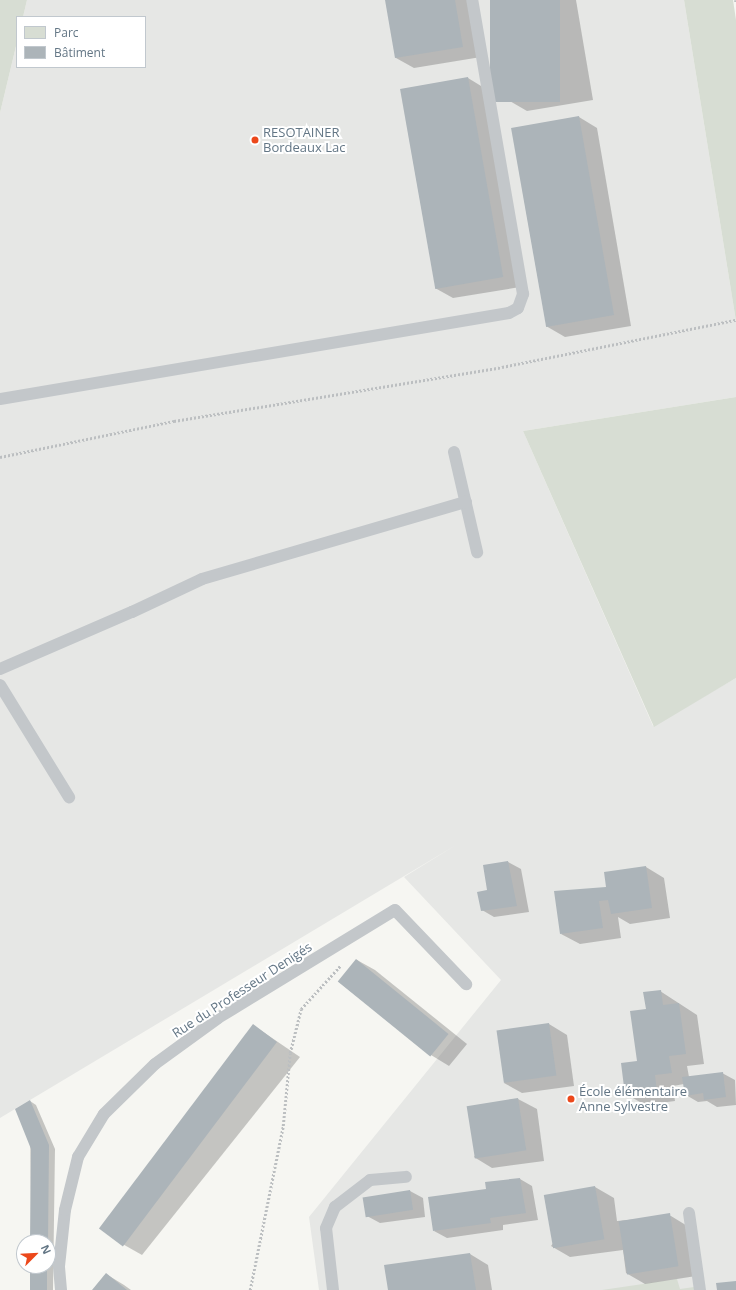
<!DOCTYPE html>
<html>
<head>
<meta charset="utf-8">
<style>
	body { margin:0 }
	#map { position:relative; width:736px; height:1290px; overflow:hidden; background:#f6f6f2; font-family:"Open Sans",sans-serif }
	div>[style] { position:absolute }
	.built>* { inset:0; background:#e6e7e5 }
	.green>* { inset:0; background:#d7ddd3 }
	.shadow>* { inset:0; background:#0003 }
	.building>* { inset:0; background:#acb4b9; transform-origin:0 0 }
	.path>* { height:2.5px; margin-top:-1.25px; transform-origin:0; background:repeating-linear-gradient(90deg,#bcbfc1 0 2px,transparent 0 4px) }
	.lane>* { height:12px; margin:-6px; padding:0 6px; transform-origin:6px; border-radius:6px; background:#c3c7ca }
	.dots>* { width:11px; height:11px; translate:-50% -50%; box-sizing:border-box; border:2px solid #fff; border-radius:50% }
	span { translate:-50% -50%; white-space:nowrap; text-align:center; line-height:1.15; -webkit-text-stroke:4px #fff; paint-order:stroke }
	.poi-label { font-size:13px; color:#637685 }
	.left { translate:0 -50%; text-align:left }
	.street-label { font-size:13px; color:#637685 }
	.legend { position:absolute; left:16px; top:16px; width:130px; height:52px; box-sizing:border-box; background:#fff; border:1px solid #c1c8ce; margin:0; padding:5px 7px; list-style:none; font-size:12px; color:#637685 }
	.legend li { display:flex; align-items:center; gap:8px; height:20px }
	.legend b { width:20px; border:1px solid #c1c8ce }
	.north { position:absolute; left:16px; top:1234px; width:40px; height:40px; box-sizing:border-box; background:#fff; border:1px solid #c1c8ce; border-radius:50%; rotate:66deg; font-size:11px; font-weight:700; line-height:16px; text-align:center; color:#637685 }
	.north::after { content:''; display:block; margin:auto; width:14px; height:18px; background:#ec481b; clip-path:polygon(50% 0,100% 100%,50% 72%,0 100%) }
</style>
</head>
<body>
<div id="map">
	<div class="built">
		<div style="clip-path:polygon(27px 0,684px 0,736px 321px,736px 397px,523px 431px,653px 726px,736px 678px,736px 1290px,319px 1290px,309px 1217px,501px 980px,404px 877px,456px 845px,0 1118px,0 113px,17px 42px,17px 67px,145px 67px,145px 17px,23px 17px)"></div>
	</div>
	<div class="green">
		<div style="clip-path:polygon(0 0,27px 0,23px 17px,17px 17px,17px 42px,0 113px)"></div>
		<div style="clip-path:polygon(684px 0,733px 0,736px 20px,736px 321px)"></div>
		<div style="clip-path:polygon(736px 397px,736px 678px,654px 727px,523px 431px)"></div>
		<div style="clip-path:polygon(677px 1279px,680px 1289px,694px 1287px,694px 1290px,602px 1290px)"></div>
	</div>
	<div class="shadow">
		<div style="clip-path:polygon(386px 0,471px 0,481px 57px,414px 68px,396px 58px)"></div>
		<div style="clip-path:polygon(491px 0,576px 0,593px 100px,527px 111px,508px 100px)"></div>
		<div style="clip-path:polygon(468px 78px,486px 89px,520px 287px,453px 298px,435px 288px)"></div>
		<div style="clip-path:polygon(579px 117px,597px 128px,631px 326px,565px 337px,546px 326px)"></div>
		<div style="clip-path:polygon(508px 862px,521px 869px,529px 912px,494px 917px,482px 910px,488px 891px)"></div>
		<div style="clip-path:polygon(646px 867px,664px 878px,670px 918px,630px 924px,618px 917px,621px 938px,580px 944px,561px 934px,607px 888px)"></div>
		<div style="clip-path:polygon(357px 960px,375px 970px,467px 1044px,449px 1066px,431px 1055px,339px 982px)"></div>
		<div style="clip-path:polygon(660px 991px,697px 1015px,704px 1064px,687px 1066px,689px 1077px,722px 1073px,735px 1080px,736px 1105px,717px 1107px,707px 1101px,698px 1102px,686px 1095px,684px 1084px,673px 1086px,675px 1101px,645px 1105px,626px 1094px,638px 1062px,647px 1010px)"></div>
		<div style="clip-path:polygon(549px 1024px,567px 1035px,574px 1086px,522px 1093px,504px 1083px)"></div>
		<div style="clip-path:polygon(253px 1025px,300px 1057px,142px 1255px,119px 1242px)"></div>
		<div style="clip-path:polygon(518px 1099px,537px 1109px,544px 1161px,492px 1168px,474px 1157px)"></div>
		<div style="clip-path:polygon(30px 1101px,36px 1105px,55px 1149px,53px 1290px,30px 1290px,31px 1266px,48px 1266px,48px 1242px,31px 1242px)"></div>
		<div style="clip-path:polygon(520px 1179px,532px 1186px,538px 1220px,503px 1225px,503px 1230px,447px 1238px,434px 1231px,487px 1189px)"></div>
		<div style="clip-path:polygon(595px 1187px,614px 1198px,617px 1221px,671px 1216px,689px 1227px,696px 1276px,645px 1284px,626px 1273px,623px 1250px,570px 1257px,551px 1246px)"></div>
		<div style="clip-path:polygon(410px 1191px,423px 1198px,425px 1217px,380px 1223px,367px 1216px)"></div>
		<div style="clip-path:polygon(470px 1254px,488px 1265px,492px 1290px,389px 1290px)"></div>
		<div style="clip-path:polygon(106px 1274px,124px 1285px,131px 1290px,93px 1290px)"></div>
	</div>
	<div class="building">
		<div style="clip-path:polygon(385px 0,455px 0,463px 47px,395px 58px)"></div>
		<div style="left:490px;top:0;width:70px;height:102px"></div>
		<div style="left:468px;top:77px;width:203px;height:69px;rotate:80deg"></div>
		<div style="left:579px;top:116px;width:202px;height:69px;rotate:80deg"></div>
		<div style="clip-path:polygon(508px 861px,517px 906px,481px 911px,477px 892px,487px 890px,483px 865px)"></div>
		<div style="clip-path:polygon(646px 866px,652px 908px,611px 914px,608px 900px,599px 901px,603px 928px,560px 934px,554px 891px,606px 887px,604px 872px)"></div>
		<div style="left:356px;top:959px;width:119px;height:29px;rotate:39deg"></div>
		<div style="clip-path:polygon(661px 990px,663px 1005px,679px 1003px,686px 1054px,669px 1056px,672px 1073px,655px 1075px,657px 1091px,625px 1095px,621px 1063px,637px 1061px,630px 1011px,646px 1009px,643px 992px)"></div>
		<div style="left:549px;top:1023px;width:53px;height:53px;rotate:82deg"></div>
		<div style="left:253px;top:1024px;width:30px;height:256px;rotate:37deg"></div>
		<div style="clip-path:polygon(723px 1072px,726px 1097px,704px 1100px,703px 1093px,685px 1096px,682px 1077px)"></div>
		<div style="left:518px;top:1098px;width:53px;height:52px;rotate:81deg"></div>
		<div style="clip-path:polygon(30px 1100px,49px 1145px,48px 1242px,30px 1242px,31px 1149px,15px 1109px)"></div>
		<div style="clip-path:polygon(520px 1178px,526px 1213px,490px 1218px,491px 1223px,433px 1231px,428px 1197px,486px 1189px,485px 1182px)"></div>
		<div style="left:595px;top:1186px;width:54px;height:52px;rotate:80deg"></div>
		<div style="left:410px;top:1190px;width:20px;height:48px;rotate:81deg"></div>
		<div style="left:670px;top:1213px;width:54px;height:52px;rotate:81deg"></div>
		<div style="clip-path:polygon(470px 1253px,476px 1290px,388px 1290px,384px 1265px)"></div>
		<div style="left:30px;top:1266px;width:17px;height:24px"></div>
		<div style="clip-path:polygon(106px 1273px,127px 1290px,92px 1290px)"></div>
		<div style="clip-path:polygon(736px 1281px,736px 1290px,717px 1290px,716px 1283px)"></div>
	</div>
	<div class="path">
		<div style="left:736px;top:0;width:2px;rotate:90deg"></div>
		<div style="left:0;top:457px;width:178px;rotate:-11.7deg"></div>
		<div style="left:174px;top:421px;width:332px;rotate:-9.3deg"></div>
		<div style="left:502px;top:367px;width:239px;rotate:-11.4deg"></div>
		<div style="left:250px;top:1290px;width:167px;rotate:-78.6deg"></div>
		<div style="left:283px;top:1126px;width:73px;rotate:-84.5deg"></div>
		<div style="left:290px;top:1053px;width:45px;rotate:-76deg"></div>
		<div style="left:301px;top:1009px;width:59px;rotate:-47.7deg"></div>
	</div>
	<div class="lane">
		<div style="left:0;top:399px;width:516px;rotate:-9.59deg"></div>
		<div style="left:509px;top:313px;width:10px;rotate:-29deg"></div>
		<div style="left:518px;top:308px;width:15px;rotate:-70deg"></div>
		<div style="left:523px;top:294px;width:298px;rotate:-99.8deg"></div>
		<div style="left:454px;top:452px;width:103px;rotate:77deg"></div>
		<div style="left:0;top:669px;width:144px;rotate:-23.4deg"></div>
		<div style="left:132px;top:612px;width:77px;rotate:-25.2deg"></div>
		<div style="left:202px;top:579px;width:275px;rotate:-16.3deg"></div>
		<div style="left:0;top:685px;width:132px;rotate:58.4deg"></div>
		<div style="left:689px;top:1213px;width:78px;rotate:81.9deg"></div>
		<div style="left:61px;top:1290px;width:24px;rotate:-95deg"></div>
		<div style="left:59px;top:1266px;width:56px;rotate:-83.9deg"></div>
		<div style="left:65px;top:1210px;width:55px;rotate:-76.2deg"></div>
		<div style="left:78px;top:1157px;width:50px;rotate:-58.8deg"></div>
		<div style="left:104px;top:1114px;width:71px;rotate:-44.4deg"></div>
		<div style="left:155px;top:1064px;width:78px;rotate:-36.1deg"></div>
		<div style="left:218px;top:1018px;width:207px;rotate:-31.4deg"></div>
		<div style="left:395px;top:910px;width:103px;rotate:46.2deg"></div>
		<div style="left:333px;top:1290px;width:62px;rotate:-96.4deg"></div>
		<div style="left:326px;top:1228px;width:23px;rotate:-67deg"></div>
		<div style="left:335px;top:1207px;width:44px;rotate:-37.6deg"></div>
		<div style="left:370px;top:1180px;width:36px;rotate:-5deg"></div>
	</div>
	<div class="dots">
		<div style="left:255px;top:140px;background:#ec481b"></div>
		<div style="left:571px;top:1099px;background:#ec481b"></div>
	</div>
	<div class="poi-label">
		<span class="left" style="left:263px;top:140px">RESOTAINER<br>Bordeaux Lac</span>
		<span class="left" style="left:579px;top:1099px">École élémentaire<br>Anne Sylvestre</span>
	</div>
	<div class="street-label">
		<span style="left:242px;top:990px;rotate:-33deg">Rue du Professeur Denigés</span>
	</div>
	<ul class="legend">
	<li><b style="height:11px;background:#d7ddd3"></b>Parc</li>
	<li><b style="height:11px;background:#acb4b9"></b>Bâtiment</li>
	</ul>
	<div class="north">N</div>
</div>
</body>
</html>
